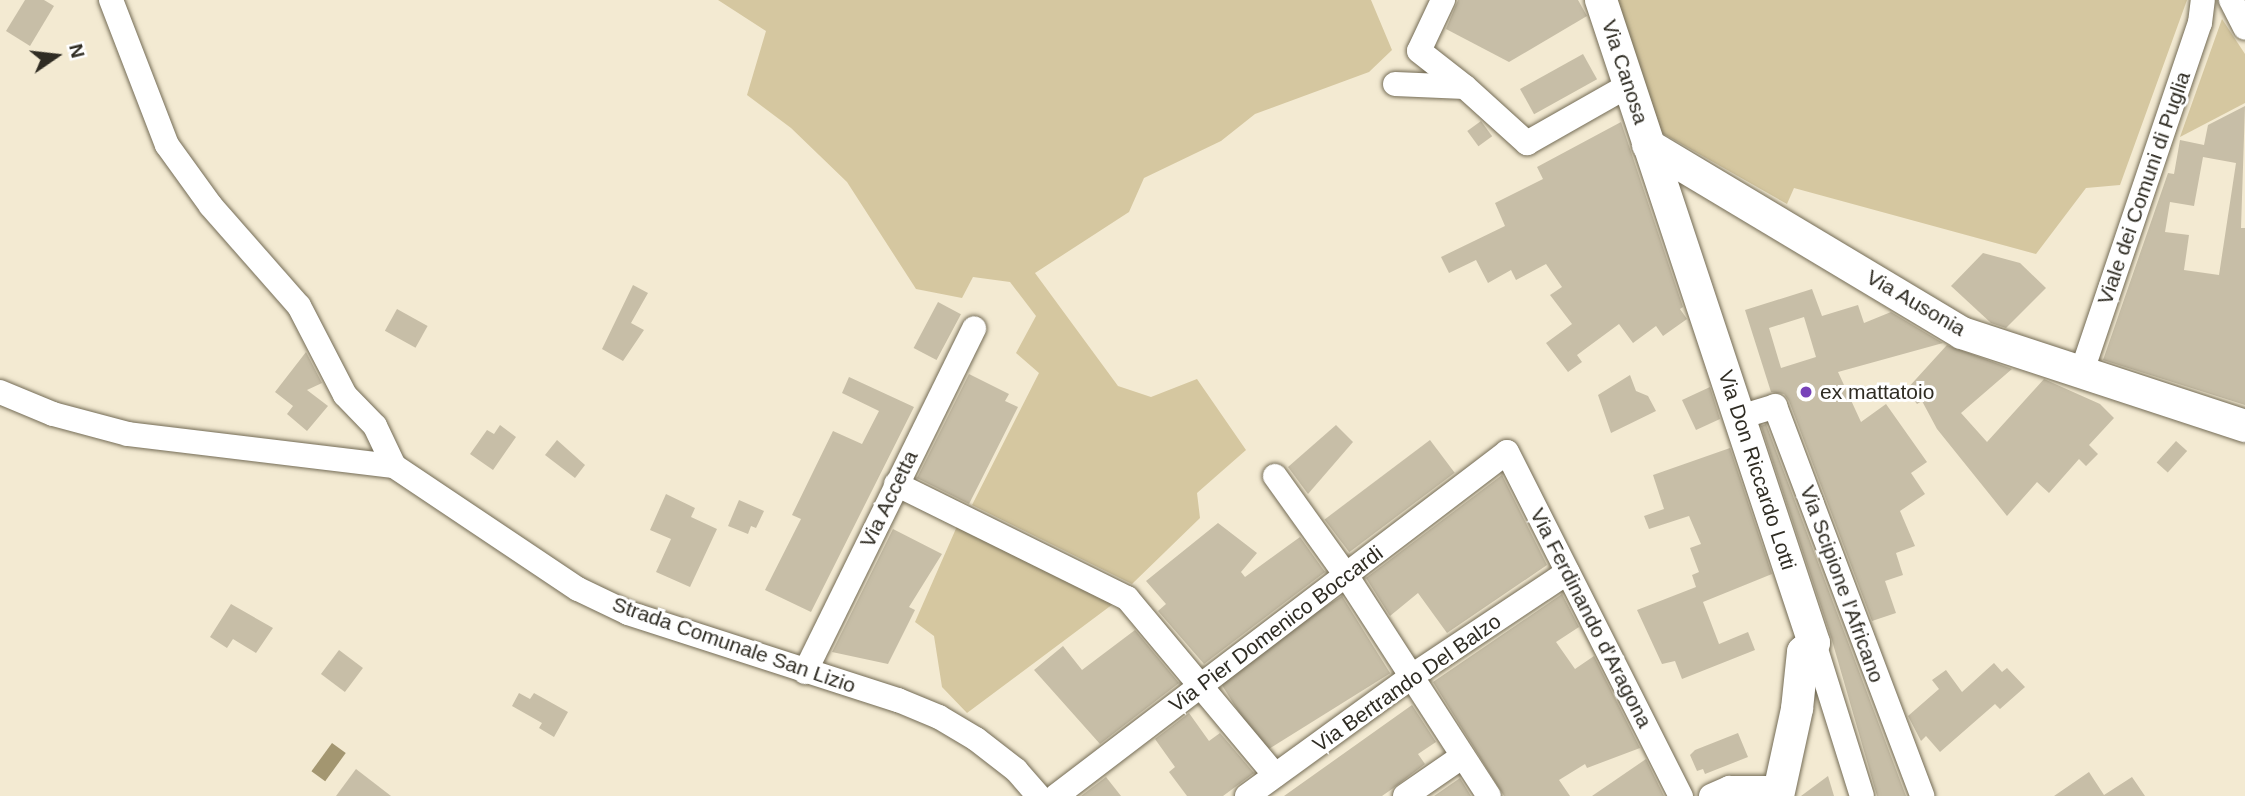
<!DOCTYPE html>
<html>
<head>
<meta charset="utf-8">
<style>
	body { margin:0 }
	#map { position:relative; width:2245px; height:796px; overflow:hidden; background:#f3ead2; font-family:Helvetica,sans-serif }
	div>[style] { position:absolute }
	.green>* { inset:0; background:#d5c7a0 }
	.water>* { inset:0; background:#a39670; transform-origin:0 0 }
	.building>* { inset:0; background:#c7bea7; transform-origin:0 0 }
	.roads { filter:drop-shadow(0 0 2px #736b55) drop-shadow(0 0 2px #736b55) }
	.minor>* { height:24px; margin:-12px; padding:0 12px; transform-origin:12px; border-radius:12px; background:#fff }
	.major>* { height:32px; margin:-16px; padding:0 16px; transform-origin:16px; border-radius:16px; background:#fff }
	.dots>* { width:19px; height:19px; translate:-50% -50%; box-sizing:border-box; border:4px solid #fff; border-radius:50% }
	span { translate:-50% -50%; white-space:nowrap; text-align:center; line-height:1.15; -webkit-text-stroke:6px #fff; paint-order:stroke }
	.street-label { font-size:21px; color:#2f2c23 }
	.poi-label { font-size:21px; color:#2f2c23 }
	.left { translate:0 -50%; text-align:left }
	.north { position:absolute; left:21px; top:21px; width:70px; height:70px; -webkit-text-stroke:5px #fff; paint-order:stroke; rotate:76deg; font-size:19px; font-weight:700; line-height:28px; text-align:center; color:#2f2c23 }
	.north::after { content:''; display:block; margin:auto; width:24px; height:32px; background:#2f2c23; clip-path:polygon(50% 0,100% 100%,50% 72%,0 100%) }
</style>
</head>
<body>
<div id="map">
	<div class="green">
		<div style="clip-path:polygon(718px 0,1371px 0,1392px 50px,1369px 72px,1255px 114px,1221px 141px,1144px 178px,1129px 212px,1035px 273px,1118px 386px,1151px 397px,1197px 379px,1246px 450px,1197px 493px,1200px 518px,1132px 584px,972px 505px,1039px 373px,1016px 353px,1036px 316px,1010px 282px,973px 277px,962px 298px,916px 289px,847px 182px,791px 128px,747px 95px,766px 31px)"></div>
		<div style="clip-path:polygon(1617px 0,2187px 0,2120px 185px,2086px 188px,2036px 254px,1794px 188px,1787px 204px,1662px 133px)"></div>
		<div style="clip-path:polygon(2222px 19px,2245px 54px,2245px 103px,2180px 137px)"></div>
		<div style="clip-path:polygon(958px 524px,1113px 604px,967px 713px,942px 687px,934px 636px,915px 622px)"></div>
	</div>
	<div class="water">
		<div style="left:332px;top:743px;width:17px;height:35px;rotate:36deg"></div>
	</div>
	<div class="building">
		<div style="clip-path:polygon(25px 0,44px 0,54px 6px,30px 46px,6px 31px)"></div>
		<div style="clip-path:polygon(1458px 0,1578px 0,1587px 16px,1509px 62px,1446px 29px)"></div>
		<div style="left:1583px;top:54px;width:29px;height:72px;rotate:61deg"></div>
		<div style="clip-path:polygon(evenodd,2245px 106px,2241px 228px,2245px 228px,2245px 405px,2103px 360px,2168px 173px,2174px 174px,2180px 140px,2204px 145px,2208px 125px,2245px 106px,2203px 157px,2236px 163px,2219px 275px,2184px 270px,2189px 235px,2165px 232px,2170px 202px,2194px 206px,2203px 157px)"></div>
		<div style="left:1481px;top:121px;width:19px;height:17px;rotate:54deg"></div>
		<div style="clip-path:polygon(1621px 122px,1683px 307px,1680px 309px,1687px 319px,1663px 336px,1656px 326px,1633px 343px,1619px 324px,1577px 355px,1582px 362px,1568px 372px,1546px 343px,1572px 324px,1550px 295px,1562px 287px,1546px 264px,1516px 280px,1511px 270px,1488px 283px,1476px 260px,1449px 273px,1441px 257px,1505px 226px,1495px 203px,1543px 179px,1537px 167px)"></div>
		<div style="clip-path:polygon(1983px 253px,2020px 263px,2046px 288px,2006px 328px,1991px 323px,1951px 286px)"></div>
		<div style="clip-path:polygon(633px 285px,648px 293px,631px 323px,644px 330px,623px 361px,602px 349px)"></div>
		<div style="clip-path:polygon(evenodd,1812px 289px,1822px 316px,1858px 305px,1864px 323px,1891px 312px,1943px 343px,1838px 372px,1861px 422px,1886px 404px,1927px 462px,1911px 473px,1925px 494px,1900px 511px,1915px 546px,1896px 553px,1903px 575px,1885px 581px,1896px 613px,1872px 621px,1789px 401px,1784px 394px,1771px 392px,1745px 310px,1812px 289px,1804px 317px,1816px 357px,1781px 368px,1769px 328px,1804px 317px)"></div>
		<div style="left:938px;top:302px;width:26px;height:52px;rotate:28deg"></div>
		<div style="left:397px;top:309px;width:35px;height:25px;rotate:29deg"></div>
		<div style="clip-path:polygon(1947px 345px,2012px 369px,1961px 413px,1987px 442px,2044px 379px,2100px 404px,2114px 418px,2089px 445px,2098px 454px,2086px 466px,2079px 459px,2049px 493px,2037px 482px,2007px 516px,1937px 429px,1922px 401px,1917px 404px,1906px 390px)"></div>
		<div style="clip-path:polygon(306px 352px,322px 383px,307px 390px,328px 406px,307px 431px,287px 414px,293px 406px,275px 392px)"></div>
		<div style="clip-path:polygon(969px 374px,1009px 394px,1005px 401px,1018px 407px,969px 504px,917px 478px)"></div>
		<div style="clip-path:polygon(1630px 375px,1636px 391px,1648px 396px,1656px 411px,1611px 433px,1598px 395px)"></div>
		<div style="clip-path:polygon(849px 377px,914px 407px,811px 612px,765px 590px,801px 519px,792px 515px,833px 431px,862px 444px,879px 411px,842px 393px)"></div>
		<div style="clip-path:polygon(1710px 387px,1720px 419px,1696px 430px,1682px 400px)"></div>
		<div style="clip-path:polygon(1766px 424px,1906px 796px,1877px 796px,1831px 637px,1761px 426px)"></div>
		<div style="clip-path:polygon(500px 425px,516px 437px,493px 470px,470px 454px,487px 430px,494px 434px)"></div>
		<div style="clip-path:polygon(1336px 425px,1353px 442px,1308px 494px,1288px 467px)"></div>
		<div style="clip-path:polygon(557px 440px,585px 465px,575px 478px,545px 455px)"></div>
		<div style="left:1430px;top:440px;width:41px;height:132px;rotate:53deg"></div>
		<div style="left:2176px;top:441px;width:15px;height:29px;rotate:42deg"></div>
		<div style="clip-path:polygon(1730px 448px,1772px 574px,1703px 602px,1719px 644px,1748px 632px,1755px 650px,1682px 679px,1675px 661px,1662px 664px,1637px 610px,1696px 587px,1692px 575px,1699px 572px,1690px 548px,1701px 544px,1689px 516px,1649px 529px,1644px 516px,1664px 509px,1653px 475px)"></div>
		<div style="clip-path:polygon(1502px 475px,1547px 565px,1447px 633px,1418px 593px,1390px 616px,1366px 578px)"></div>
		<div style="clip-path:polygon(666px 494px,695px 508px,691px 517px,717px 529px,690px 587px,656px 572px,671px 539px,650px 530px)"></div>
		<div style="clip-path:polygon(739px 500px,764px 511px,756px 528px,751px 526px,748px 534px,728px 526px)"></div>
		<div style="clip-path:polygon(1218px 523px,1257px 553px,1241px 572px,1245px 577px,1300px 537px,1325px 572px,1204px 664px,1158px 611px,1166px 604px,1146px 581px)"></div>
		<div style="clip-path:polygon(893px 529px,942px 554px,909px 607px,915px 610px,888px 664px,832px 652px)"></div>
		<div style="clip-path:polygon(1562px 594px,1579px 627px,1556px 642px,1575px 669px,1594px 656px,1640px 748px,1587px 768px,1585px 764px,1559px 780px,1570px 796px,1504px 796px,1433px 682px)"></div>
		<div style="left:1342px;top:596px;width:91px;height:149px;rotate:58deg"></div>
		<div style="clip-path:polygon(231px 604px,273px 628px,256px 653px,233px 639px,227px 648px,210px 637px)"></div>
		<div style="clip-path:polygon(1135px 630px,1179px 683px,1100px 744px,1034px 670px,1063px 646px,1082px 670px)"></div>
		<div style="left:339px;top:650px;width:30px;height:30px;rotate:37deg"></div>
		<div style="clip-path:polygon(1994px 663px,2002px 672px,2007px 668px,2025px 687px,2000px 709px,1995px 704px,1940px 752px,1926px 736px,1921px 741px,1908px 716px,1939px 689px,1932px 680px,1946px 670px,1962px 692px)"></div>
		<div style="clip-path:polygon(519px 693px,530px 699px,534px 693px,568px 712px,554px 737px,539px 728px,542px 723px,512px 706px)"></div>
		<div style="clip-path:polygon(1412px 705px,1436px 742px,1418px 754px,1425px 764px,1392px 789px,1382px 796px,1284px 796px)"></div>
		<div style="clip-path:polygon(1189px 713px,1209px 741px,1220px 733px,1254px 773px,1223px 796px,1187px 796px,1169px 772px,1175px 767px,1155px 739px)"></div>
		<div style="clip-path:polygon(1738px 733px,1748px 757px,1705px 774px,1703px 769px,1697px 771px,1690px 755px,1695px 750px)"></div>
		<div style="clip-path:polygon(1646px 759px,1664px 796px,1592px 796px)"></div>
		<div style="clip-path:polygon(356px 769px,391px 796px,336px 796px)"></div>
		<div style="clip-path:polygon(2089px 772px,2104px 795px,2132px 777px,2145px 796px,2054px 796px)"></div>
		<div style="clip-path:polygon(1828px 776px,1834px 796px,1801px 796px)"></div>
		<div style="clip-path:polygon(1106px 777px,1121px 796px,1081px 796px)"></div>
		<div style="clip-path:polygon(1460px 778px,1471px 796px,1434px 796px)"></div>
	</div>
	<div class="roads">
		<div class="minor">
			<div style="left:111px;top:0;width:155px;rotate:68.9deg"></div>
			<div style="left:167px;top:145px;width:75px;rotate:54.2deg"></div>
			<div style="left:211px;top:206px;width:133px;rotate:48.7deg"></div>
			<div style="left:299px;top:306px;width:100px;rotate:62.7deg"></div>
			<div style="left:345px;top:395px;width:43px;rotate:45.9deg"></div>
			<div style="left:375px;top:426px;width:44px;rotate:64.6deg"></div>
			<div style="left:1443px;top:0;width:56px;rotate:115.2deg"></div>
			<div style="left:1419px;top:51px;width:58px;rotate:38deg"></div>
			<div style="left:2231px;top:0;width:31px;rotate:63deg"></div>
			<div style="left:1395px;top:84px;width:70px;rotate:2.5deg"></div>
			<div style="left:1465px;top:87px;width:84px;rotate:42.1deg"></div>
			<div style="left:1527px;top:143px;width:117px;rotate:-29.6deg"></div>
			<div style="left:2081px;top:374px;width:371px;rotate:-71.3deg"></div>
			<div style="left:2200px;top:23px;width:23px;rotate:-83deg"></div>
			<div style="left:0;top:392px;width:57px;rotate:22.5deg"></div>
			<div style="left:53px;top:414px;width:78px;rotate:14.9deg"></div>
			<div style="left:128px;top:434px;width:268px;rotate:6.9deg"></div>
			<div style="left:394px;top:466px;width:221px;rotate:33.8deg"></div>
			<div style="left:578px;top:589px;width:55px;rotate:25.6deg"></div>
			<div style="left:628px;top:613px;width:284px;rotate:17.9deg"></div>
			<div style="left:898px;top:700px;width:44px;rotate:22.5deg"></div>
			<div style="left:939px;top:717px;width:43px;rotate:30.7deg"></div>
			<div style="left:976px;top:739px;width:51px;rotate:37.8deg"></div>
			<div style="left:1016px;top:770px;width:35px;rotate:49deg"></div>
			<div style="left:1740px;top:417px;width:37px;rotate:-17deg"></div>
			<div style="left:1775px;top:406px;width:417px;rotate:69.3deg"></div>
			<div style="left:1275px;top:476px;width:122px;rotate:54.4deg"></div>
			<div style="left:1346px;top:575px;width:263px;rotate:57.1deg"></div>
			<div style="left:896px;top:484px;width:258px;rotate:26.3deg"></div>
			<div style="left:1127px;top:598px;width:231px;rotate:50.1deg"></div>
			<div style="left:1814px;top:643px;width:160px;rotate:72.6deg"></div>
			<div style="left:805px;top:672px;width:383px;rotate:-63.8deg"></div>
			<div style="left:1056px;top:796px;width:567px;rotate:-37.33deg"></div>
			<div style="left:1507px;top:452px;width:386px;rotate:63.2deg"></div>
			<div style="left:1247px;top:796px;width:204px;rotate:-36deg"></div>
			<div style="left:1412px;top:676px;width:187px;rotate:-33.7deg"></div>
			<div style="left:1405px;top:796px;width:70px;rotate:-34.6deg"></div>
			<div style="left:1711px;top:796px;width:20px;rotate:-24deg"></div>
			<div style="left:1729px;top:788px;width:51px"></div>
		</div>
		<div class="major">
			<div style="left:1601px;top:0;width:677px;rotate:71.67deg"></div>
			<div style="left:1814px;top:643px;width:14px;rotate:141deg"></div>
			<div style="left:1803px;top:652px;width:57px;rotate:96deg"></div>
			<div style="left:1797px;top:709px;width:89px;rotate:102.3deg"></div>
			<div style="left:1648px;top:145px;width:366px;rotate:30.9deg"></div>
			<div style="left:1962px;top:333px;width:298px;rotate:18.2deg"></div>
		</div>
	</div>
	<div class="dots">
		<div style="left:1806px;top:392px;background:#7742b9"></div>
	</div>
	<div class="street-label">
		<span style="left:1625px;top:72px;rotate:72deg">Via Canosa</span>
		<span style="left:2144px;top:188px;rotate:-71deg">Viale dei Comuni di Puglia</span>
		<span style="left:1916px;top:303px;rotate:30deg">Via Ausonia</span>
		<span style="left:1757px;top:470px;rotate:72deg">Via Don Riccardo Lotti</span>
		<span style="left:889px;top:499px;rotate:-64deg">Via Accetta</span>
		<span style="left:1842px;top:584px;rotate:70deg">Via Scipione l'Africano</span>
		<span style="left:1591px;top:618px;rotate:63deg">Via Ferdinando d'Aragona</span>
		<span style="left:1276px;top:629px;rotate:-37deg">Via Pier Domenico Boccardi</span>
		<span style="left:734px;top:645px;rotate:19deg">Strada Comunale San Lizio</span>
		<span style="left:1407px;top:683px;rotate:-35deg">Via Bertrando Del Balzo</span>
	</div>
	<div class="poi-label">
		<span class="left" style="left:1820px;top:392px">ex mattatoio</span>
	</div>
	<div class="north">N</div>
</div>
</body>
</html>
